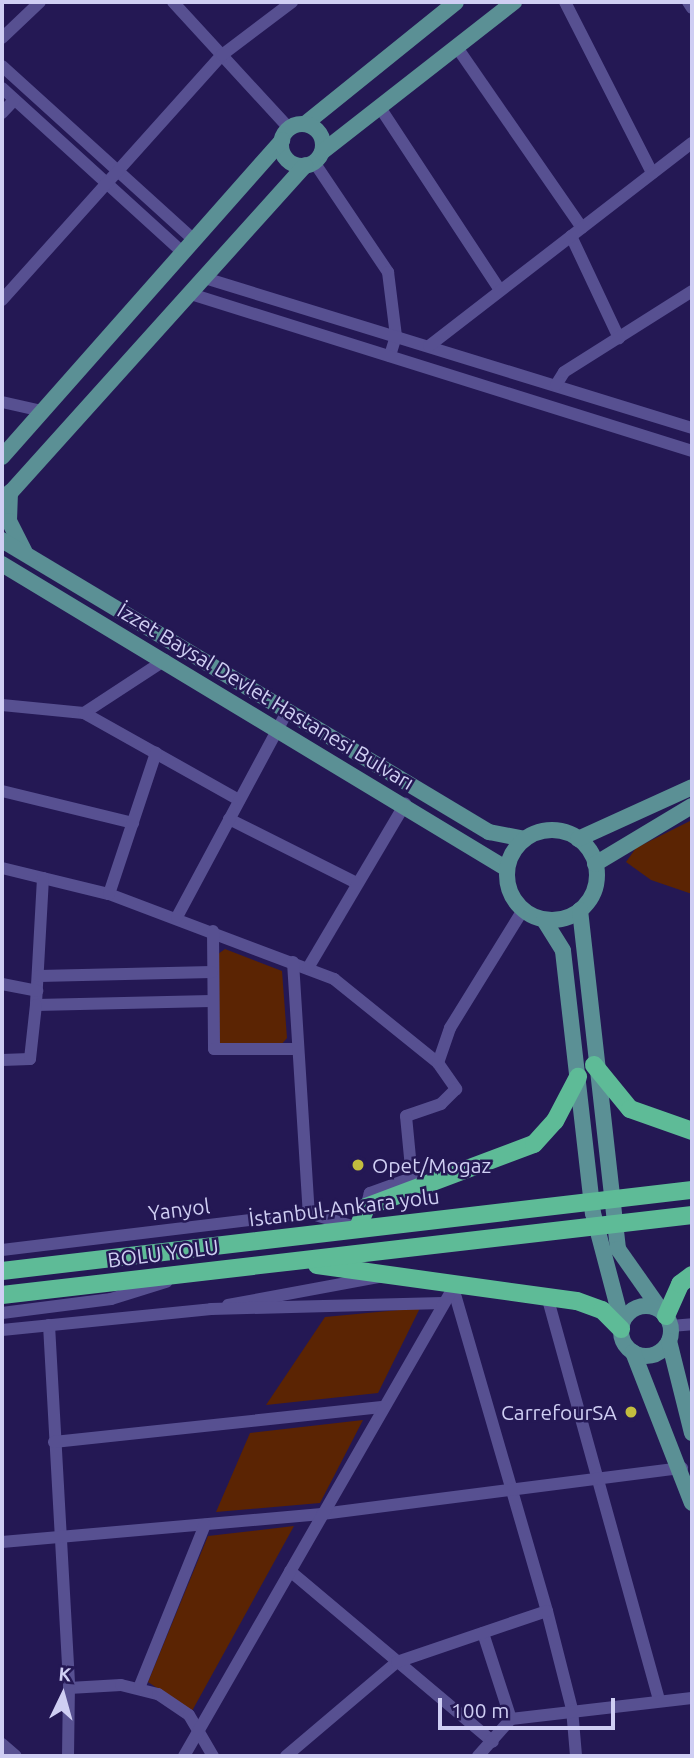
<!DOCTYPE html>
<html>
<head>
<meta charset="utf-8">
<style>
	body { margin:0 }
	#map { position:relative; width:694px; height:1758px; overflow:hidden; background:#241854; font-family:Ubuntu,sans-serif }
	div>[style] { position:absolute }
	.green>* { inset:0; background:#5b2403 }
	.minor>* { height:12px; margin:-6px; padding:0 6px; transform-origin:6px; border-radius:6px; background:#575091 }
	.major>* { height:16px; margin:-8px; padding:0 8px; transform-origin:8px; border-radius:8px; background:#5b9095 }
	.major>.ring { margin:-8px; padding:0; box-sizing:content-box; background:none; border:16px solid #5b9095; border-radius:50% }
	.highway>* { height:18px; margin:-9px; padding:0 9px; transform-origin:9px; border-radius:9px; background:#5ebb97 }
	.dots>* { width:19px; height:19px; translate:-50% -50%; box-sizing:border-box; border:4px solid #241854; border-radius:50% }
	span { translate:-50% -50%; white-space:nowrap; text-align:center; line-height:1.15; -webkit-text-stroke:5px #241854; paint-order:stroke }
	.street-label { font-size:21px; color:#cfcef3 }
	.poi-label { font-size:21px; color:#cfcef3 }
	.left { translate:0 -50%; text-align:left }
	.right { translate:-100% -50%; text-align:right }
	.frame { position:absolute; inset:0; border:4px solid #cfcef3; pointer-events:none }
	.north { position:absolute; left:28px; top:1660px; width:70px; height:70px; -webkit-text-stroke:5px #241854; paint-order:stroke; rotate:5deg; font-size:19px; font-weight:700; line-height:28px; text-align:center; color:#cfcef3 }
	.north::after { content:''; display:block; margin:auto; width:24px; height:32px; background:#cfcef3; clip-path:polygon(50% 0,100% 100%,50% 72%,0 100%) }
	.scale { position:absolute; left:438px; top:1698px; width:177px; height:32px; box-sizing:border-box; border:4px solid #cfcef3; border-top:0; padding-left:9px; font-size:21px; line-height:24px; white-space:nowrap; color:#cfcef3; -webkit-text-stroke:5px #241854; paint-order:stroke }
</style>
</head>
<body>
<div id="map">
	<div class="green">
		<div style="clip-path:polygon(692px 820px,692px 894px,651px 880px,626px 862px,636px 848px)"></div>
		<div style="clip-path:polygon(225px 949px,282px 971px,287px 1038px,281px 1045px,218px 1043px,218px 954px)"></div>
		<div style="clip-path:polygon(420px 1308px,378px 1393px,266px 1405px,325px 1317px)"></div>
		<div style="clip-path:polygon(363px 1420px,320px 1503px,216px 1512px,250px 1433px)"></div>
		<div style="clip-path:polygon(294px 1526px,192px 1711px,148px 1682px,208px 1536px)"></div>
	</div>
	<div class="minor">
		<div style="left:173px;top:2px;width:171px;rotate:47.4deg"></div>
		<div style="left:565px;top:2px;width:192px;rotate:63deg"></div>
		<div style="left:688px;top:2px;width:7px;rotate:56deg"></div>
		<div style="left:2px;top:38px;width:52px;rotate:-43.5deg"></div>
		<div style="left:456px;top:46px;width:221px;rotate:55.3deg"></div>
		<div style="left:2px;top:66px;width:258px;rotate:42.2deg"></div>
		<div style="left:2px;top:88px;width:244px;rotate:42.3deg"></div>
		<div style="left:379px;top:106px;width:219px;rotate:56.7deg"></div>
		<div style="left:2px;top:113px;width:18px;rotate:-47deg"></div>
		<div style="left:314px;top:162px;width:133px;rotate:56.1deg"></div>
		<div style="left:388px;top:272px;width:64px;rotate:82.9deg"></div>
		<div style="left:396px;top:336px;width:21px;rotate:107deg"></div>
		<div style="left:571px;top:236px;width:113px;rotate:64.8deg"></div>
		<div style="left:208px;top:279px;width:506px;rotate:17.11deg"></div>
		<div style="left:194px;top:295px;width:522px;rotate:17.39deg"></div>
		<div style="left:2px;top:300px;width:329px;rotate:-48.1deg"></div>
		<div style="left:222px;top:55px;width:88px;rotate:-37.1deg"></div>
		<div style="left:429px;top:346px;width:332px;rotate:-37.7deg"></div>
		<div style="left:556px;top:385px;width:15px;rotate:-58deg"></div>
		<div style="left:564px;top:372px;width:151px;rotate:-32.3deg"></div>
		<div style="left:2px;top:402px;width:41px;rotate:12.7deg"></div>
		<div style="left:2px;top:705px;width:82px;rotate:5.6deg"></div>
		<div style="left:84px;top:713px;width:97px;rotate:-33.2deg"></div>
		<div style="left:84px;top:713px;width:178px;rotate:29.3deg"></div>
		<div style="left:2px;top:791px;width:135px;rotate:13.7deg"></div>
		<div style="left:229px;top:819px;width:143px;rotate:26.6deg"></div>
		<div style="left:2px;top:868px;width:110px;rotate:13.7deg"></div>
		<div style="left:109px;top:894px;width:241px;rotate:20.7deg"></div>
		<div style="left:334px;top:979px;width:134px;rotate:38.9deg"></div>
		<div style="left:438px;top:1063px;width:32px;rotate:55deg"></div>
		<div style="left:456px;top:1089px;width:21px;rotate:135deg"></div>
		<div style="left:441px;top:1104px;width:37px;rotate:161deg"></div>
		<div style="left:406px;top:1116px;width:62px;rotate:84.5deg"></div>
		<div style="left:412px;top:1178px;width:45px;rotate:160.3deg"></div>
		<div style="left:370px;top:1193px;width:15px;rotate:106deg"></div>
		<div style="left:43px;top:878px;width:127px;rotate:93.2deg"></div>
		<div style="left:36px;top:1005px;width:175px;rotate:-1.3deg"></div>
		<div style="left:109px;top:894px;width:149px;rotate:-71.6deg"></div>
		<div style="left:177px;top:917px;width:235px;rotate:-61.8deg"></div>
		<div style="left:213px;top:931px;width:118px;rotate:89.5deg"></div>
		<div style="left:214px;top:1049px;width:81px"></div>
		<div style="left:293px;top:962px;width:252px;rotate:86.4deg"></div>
		<div style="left:308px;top:968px;width:191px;rotate:-59.4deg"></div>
		<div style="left:39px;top:976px;width:173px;rotate:-1.3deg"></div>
		<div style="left:2px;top:984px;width:36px;rotate:11deg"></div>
		<div style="left:2px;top:1060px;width:28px;rotate:-2deg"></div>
		<div style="left:30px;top:1059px;width:54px;rotate:-83.7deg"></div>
		<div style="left:438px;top:1063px;width:37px;rotate:-71deg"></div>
		<div style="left:450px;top:1028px;width:139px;rotate:-58.3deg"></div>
		<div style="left:2px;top:1250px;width:309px;rotate:-6.9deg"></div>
		<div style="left:309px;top:1213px;width:48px;rotate:16.9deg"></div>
		<div style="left:454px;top:1291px;width:333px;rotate:73.8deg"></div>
		<div style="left:547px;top:1611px;width:101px;rotate:75.7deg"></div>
		<div style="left:572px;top:1709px;width:47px;rotate:85.1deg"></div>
		<div style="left:547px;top:1296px;width:420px;rotate:74.5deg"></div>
		<div style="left:228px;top:1305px;width:154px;rotate:-10.5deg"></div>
		<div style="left:2px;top:1313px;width:110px;rotate:-7.3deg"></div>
		<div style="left:111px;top:1299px;width:58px;rotate:-17.2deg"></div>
		<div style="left:49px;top:1325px;width:364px;rotate:86.8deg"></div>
		<div style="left:69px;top:1688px;width:52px;rotate:-3.3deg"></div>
		<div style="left:121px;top:1685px;width:38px;rotate:14deg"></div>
		<div style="left:158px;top:1694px;width:37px;rotate:34deg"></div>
		<div style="left:189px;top:1715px;width:48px;rotate:59.7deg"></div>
		<div style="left:671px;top:1326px;width:21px;rotate:-5deg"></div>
		<div style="left:2px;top:1330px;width:210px;rotate:-5.7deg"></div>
		<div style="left:211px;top:1309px;width:232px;rotate:-1.5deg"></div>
		<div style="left:54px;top:1442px;width:332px;rotate:-6.1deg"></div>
		<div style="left:2px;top:1542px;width:321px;rotate:-5deg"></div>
		<div style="left:322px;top:1514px;width:363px;rotate:-7.3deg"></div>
		<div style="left:290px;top:1571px;width:265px;rotate:40.1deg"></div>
		<div style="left:483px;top:1633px;width:90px;rotate:72deg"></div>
		<div style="left:139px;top:1688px;width:176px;rotate:-68deg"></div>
		<div style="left:2px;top:1744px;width:18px;rotate:41deg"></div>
		<div style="left:68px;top:1756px;width:68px;rotate:-89.2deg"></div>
		<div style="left:184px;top:1756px;width:546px;rotate:-60.1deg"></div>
		<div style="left:286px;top:1756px;width:145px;rotate:-40.3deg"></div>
		<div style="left:397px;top:1662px;width:158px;rotate:-18.8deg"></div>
		<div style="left:478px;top:1756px;width:50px;rotate:-48.3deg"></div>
		<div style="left:511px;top:1719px;width:182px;rotate:-6.6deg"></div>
	</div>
	<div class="major">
		<div style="left:305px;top:124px;width:194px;rotate:-38.9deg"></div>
		<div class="ring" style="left:281px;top:124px;width:26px;height:26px"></div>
		<div style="left:322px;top:152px;width:244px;rotate:-38deg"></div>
		<div style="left:2px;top:457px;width:423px;rotate:-48.5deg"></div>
		<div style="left:10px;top:492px;width:29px;rotate:92deg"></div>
		<div style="left:9px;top:521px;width:34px;rotate:63deg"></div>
		<div style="left:2px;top:502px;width:453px;rotate:-48deg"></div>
		<div style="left:2px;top:540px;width:568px;rotate:30.95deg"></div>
		<div style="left:489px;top:832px;width:36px;rotate:11deg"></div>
		<div style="left:2px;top:564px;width:590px;rotate:31.13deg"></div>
		<div class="ring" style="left:507px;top:830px;width:74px;height:74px"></div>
		<div style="left:578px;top:839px;width:125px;rotate:-24.5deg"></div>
		<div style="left:595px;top:864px;width:113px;rotate:-30.9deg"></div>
		<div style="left:580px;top:910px;width:341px;rotate:83.6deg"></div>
		<div style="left:618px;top:1249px;width:78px;rotate:54.9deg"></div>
		<div style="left:544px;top:920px;width:36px;rotate:58deg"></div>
		<div style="left:563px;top:951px;width:264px;rotate:83.5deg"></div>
		<div style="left:593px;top:1213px;width:114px;rotate:75.2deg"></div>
		<div class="ring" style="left:621px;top:1306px;width:34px;height:34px"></div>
		<div style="left:669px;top:1341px;width:95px;rotate:76deg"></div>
		<div style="left:633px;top:1352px;width:162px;rotate:68.7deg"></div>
	</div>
	<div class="highway">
		<div style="left:594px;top:1065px;width:57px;rotate:50.7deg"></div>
		<div style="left:630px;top:1109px;width:66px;rotate:19.5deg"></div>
		<div style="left:358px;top:1228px;width:22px;rotate:-69deg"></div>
		<div style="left:366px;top:1207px;width:179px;rotate:-20.6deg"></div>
		<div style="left:534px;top:1144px;width:31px;rotate:-48deg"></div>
		<div style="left:555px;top:1121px;width:50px;rotate:-62.4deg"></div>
		<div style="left:317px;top:1265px;width:262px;rotate:7.9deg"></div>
		<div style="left:577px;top:1301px;width:27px;rotate:20deg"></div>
		<div style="left:602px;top:1310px;width:27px;rotate:45deg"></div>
		<div style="left:2px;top:1271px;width:695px;rotate:-6.7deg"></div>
		<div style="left:2px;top:1295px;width:695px;rotate:-6.61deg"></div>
		<div style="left:666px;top:1316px;width:35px;rotate:-66deg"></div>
		<div style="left:680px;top:1284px;width:15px;rotate:-37deg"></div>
	</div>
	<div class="dots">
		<div style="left:358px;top:1165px;background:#c3bd3e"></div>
		<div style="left:631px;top:1412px;background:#c3bd3e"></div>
	</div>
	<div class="street-label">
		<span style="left:266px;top:696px;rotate:31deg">İzzet Baysal Devlet Hastanesi Bulvarı</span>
		<span style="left:344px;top:1207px;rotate:-7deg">İstanbul-Ankara yolu</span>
		<span style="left:179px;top:1209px;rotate:-7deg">Yanyol</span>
		<span style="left:163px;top:1253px;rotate:-7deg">BOLU YOLU</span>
	</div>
	<div class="poi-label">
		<span class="left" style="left:372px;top:1165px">Opet/Mogaz</span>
		<span class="right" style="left:617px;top:1412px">CarrefourSA</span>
	</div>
	<div class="frame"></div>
	<div class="north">K</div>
	<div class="scale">100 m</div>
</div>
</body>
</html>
